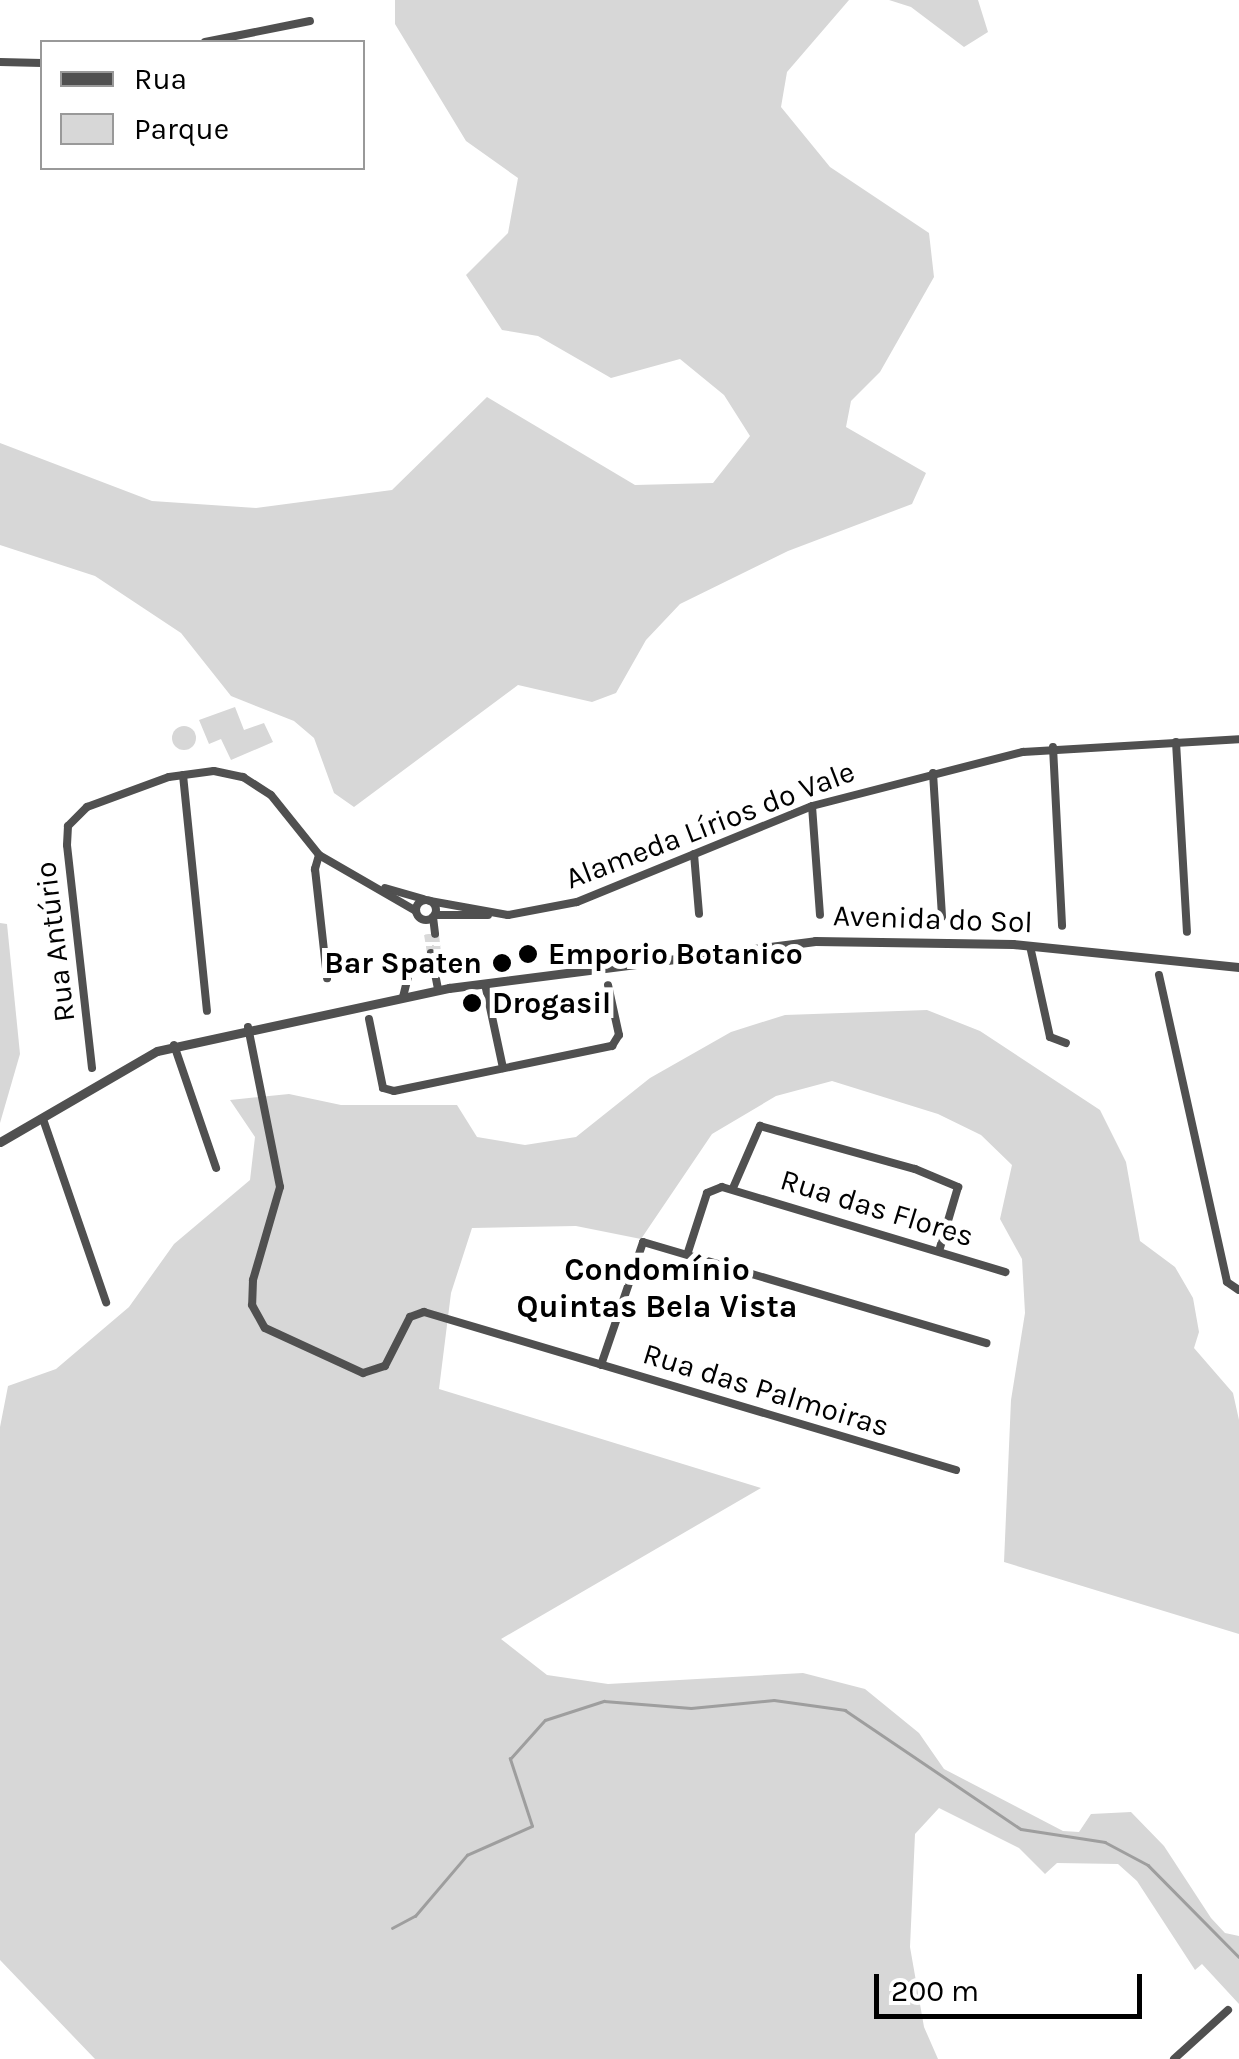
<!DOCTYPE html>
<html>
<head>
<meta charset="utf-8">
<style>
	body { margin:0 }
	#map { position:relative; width:1239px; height:2059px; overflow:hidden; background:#fff; font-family:Karla,sans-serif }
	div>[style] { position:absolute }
	.green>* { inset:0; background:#d7d7d7 }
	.round { border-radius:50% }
	.stream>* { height:2.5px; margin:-1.25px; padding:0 1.25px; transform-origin:1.25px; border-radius:1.25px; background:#9e9e9e }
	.minor-tunnel>* { height:8px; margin-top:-4px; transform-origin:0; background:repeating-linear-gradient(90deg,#d9d9d9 0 8px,transparent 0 12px) }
	.minor>* { height:8px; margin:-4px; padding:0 4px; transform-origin:4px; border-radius:4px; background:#505050 }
	.minor>.ring { margin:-4px; padding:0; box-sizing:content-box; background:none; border:8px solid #505050; border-radius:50% }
	.tertiary>* { height:9px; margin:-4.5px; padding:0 4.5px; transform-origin:4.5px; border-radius:4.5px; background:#505050 }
	.dots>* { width:28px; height:28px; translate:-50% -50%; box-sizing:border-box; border:5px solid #fff; border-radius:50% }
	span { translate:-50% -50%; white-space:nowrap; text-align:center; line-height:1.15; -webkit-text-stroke:10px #fff; paint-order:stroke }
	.street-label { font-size:30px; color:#000 }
	.poi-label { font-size:30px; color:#000; font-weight:700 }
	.left { translate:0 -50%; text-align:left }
	.right { translate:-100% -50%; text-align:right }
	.neighbourhood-label { font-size:32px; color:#000; font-weight:700 }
	.legend { position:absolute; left:40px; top:40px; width:325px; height:130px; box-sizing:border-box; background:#fff; border:2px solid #999; margin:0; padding:12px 18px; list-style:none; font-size:30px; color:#000 }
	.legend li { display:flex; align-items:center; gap:20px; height:50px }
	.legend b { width:50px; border:2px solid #999 }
	.scale { position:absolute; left:874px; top:1974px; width:268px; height:45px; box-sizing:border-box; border:5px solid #000; border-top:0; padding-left:12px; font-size:30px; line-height:35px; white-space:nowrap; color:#000; -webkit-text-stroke:8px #fff; paint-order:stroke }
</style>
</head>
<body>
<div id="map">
	<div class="green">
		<div style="clip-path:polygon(395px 0,849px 0,787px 72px,781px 107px,830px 167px,929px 233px,934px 277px,880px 372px,851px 401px,846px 427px,926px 473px,912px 504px,788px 551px,680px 604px,646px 640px,616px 693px,592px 702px,518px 685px,354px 807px,334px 793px,314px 738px,294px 721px,231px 696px,181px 633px,95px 576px,0 545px,0 443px,152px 501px,256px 508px,392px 490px,487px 397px,635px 485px,713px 483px,750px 436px,724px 395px,680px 359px,611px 378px,538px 336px,502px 330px,466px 275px,508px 233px,518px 178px,466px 141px,395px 24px)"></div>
		<div style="clip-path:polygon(889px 0,978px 0,988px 32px,964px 47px,911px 7px)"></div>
		<div style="clip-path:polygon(235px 707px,244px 730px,264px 723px,273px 742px,231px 760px,221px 739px,209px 744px,199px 720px)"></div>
		<div class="round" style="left:172px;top:726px;width:24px;height:24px"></div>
		<div style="clip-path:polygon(0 923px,7px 924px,20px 1054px,0 1123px)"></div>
		<div style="clip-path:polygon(927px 1010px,980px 1031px,1100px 1110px,1126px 1162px,1140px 1241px,1175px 1267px,1193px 1298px,1199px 1332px,1194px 1348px,1233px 1393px,1239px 1420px,1239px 1634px,1004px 1562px,1011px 1400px,1025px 1313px,1022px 1259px,1000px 1219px,1012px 1165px,981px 1135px,938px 1114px,832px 1081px,776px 1096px,712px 1134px,641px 1239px,576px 1226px,472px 1228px,451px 1293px,439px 1389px,761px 1488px,501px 1639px,547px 1675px,608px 1684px,803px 1673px,865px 1689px,919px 1733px,944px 1769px,1063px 1831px,1079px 1832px,1091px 1814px,1131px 1812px,1164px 1846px,1211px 1918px,1225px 1933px,1239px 1936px,1239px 2004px,1202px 1964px,1195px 1970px,1137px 1881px,1118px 1864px,1057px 1863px,1045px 1874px,1019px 1848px,939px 1808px,915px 1834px,910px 1947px,924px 2027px,938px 2059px,95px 2059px,0 1960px,0 1427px,8px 1386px,56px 1369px,129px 1307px,174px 1244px,250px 1180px,255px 1137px,230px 1100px,289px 1094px,341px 1105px,457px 1105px,477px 1137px,525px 1145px,576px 1137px,650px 1078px,731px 1032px,785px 1015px)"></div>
	</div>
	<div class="stream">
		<div style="left:392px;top:1928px;width:26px;rotate:-28deg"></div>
		<div style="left:415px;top:1916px;width:80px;rotate:-49.6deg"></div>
		<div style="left:467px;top:1855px;width:71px;rotate:-24deg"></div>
		<div style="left:532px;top:1826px;width:71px;rotate:-108.2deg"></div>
		<div style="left:510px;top:1759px;width:52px;rotate:-48.1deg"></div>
		<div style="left:545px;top:1720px;width:62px;rotate:-17.9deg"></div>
		<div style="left:604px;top:1701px;width:87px;rotate:4.6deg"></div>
		<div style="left:691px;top:1708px;width:83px;rotate:-5.5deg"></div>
		<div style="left:774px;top:1700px;width:72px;rotate:8deg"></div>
		<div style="left:845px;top:1710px;width:212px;rotate:34.1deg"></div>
		<div style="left:1021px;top:1829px;width:85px;rotate:8.8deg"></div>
		<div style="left:1105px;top:1842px;width:49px;rotate:28.1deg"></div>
		<div style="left:1148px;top:1865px;width:129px;rotate:45.3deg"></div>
	</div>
	<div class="minor-tunnel">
		<div style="left:428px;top:934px;width:19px;rotate:81deg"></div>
		<div style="left:435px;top:934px;width:18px;rotate:84deg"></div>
	</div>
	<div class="minor">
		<div style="left:205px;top:42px;width:107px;rotate:-11.3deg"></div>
		<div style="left:0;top:62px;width:42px;rotate:1.4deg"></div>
		<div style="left:1176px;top:742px;width:190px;rotate:86.7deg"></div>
		<div style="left:1053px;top:747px;width:179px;rotate:87.1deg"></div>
		<div style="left:933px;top:773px;width:144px;rotate:86.4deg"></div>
		<div style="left:183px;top:775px;width:237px;rotate:84.2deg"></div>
		<div style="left:812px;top:806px;width:109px;rotate:85.8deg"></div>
		<div style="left:694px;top:854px;width:60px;rotate:85.2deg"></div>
		<div style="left:319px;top:855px;width:15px;rotate:106deg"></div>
		<div style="left:315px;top:869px;width:110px;rotate:83.7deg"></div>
		<div style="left:385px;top:888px;width:40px;rotate:16deg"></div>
		<div class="ring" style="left:416px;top:900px;width:12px;height:12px"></div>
		<div style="left:430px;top:901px;width:79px;rotate:10.2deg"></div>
		<div style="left:508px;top:915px;width:70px;rotate:-10.7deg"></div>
		<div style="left:577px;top:902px;width:254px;rotate:-22.2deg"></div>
		<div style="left:812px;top:806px;width:218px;rotate:-14.4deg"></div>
		<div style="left:1023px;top:752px;width:216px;rotate:-3.4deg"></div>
		<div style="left:435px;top:915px;width:53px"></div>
		<div style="left:433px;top:917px;width:17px;rotate:83deg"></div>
		<div style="left:1030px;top:946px;width:93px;rotate:77.6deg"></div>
		<div style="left:1050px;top:1037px;width:17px;rotate:21deg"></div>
		<div style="left:431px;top:953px;width:38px;rotate:79deg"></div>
		<div style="left:1159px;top:975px;width:314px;rotate:77.5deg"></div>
		<div style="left:1227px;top:1282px;width:14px;rotate:34deg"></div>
		<div style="left:485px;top:984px;width:86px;rotate:77.9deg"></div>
		<div style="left:403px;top:997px;width:32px;rotate:-76deg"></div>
		<div style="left:411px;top:966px;width:29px;rotate:-6deg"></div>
		<div style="left:369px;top:1019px;width:70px;rotate:78.5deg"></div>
		<div style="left:383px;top:1088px;width:11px;rotate:15deg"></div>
		<div style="left:394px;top:1091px;width:223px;rotate:-11.7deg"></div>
		<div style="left:612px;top:1046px;width:13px;rotate:-58deg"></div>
		<div style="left:619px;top:1035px;width:51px;rotate:-102.4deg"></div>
		<div style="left:248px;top:1027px;width:163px;rotate:78.7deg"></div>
		<div style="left:280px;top:1187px;width:97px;rotate:106.2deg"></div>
		<div style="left:253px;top:1280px;width:25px;rotate:92deg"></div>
		<div style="left:252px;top:1305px;width:26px;rotate:61deg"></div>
		<div style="left:265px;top:1328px;width:108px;rotate:24.7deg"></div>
		<div style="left:363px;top:1373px;width:23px;rotate:-18deg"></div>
		<div style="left:385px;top:1366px;width:55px;rotate:-63deg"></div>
		<div style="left:410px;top:1317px;width:15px;rotate:-20deg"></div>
		<div style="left:424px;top:1312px;width:555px;rotate:16.54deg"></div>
		<div style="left:174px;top:1045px;width:130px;rotate:71.1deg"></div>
		<div style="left:92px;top:1068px;width:224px;rotate:-96.4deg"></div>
		<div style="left:67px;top:845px;width:19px;rotate:-87deg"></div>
		<div style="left:68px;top:826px;width:27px;rotate:-45deg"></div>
		<div style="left:87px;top:807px;width:87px;rotate:-20.1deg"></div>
		<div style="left:169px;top:777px;width:45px;rotate:-7.6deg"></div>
		<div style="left:214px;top:771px;width:30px;rotate:12deg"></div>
		<div style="left:243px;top:777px;width:33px;rotate:33deg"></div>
		<div style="left:271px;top:795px;width:77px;rotate:51.3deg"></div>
		<div style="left:319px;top:855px;width:112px;rotate:30deg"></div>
		<div style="left:43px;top:1119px;width:194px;rotate:71deg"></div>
		<div style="left:733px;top:1188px;width:68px;rotate:-66.5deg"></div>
		<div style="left:760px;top:1126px;width:161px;rotate:15.5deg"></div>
		<div style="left:915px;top:1169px;width:47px;rotate:22.7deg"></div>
		<div style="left:958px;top:1187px;width:67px;rotate:106.5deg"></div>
		<div style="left:688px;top:1252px;width:62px;rotate:-72.1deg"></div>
		<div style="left:707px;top:1193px;width:16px;rotate:-22deg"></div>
		<div style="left:722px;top:1187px;width:296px;rotate:16.7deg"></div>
		<div style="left:601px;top:1365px;width:130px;rotate:-71.1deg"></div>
		<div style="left:643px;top:1242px;width:358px;rotate:16.4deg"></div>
		<div style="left:1174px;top:2059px;width:73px;rotate:-42.2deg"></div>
	</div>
	<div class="tertiary">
		<div style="left:0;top:1142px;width:181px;rotate:-30.1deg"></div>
		<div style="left:157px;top:1051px;width:299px;rotate:-12.2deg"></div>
		<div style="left:449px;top:988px;width:369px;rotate:-7.3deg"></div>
		<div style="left:815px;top:941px;width:198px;rotate:0.9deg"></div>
		<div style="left:1013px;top:944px;width:227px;rotate:5.8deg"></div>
	</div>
	<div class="dots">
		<div style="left:528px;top:954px;background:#000"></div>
		<div style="left:502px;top:963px;background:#000"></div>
		<div style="left:472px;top:1003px;background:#000"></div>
	</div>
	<div class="street-label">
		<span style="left:710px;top:825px;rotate:-21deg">Alameda Lírios do Vale</span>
		<span style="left:933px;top:919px;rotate:2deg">Avenida do Sol</span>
		<span style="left:55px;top:942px;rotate:-97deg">Rua Antúrio</span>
		<span style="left:877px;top:1208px;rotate:17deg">Rua das Flores</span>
		<span style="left:766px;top:1390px;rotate:17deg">Rua das Palmoiras</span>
	</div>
	<div class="poi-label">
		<span class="left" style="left:548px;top:954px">Emporio Botanico</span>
		<span class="right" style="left:482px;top:963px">Bar Spaten</span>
		<span class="left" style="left:492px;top:1003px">Drogasil</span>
	</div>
	<div class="neighbourhood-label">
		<span style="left:657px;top:1289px">Condomínio<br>Quintas Bela Vista</span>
	</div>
	<ul class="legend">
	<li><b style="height:12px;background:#505050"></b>Rua</li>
	<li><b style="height:28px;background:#d7d7d7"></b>Parque</li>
	</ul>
	<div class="scale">200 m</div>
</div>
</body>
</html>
